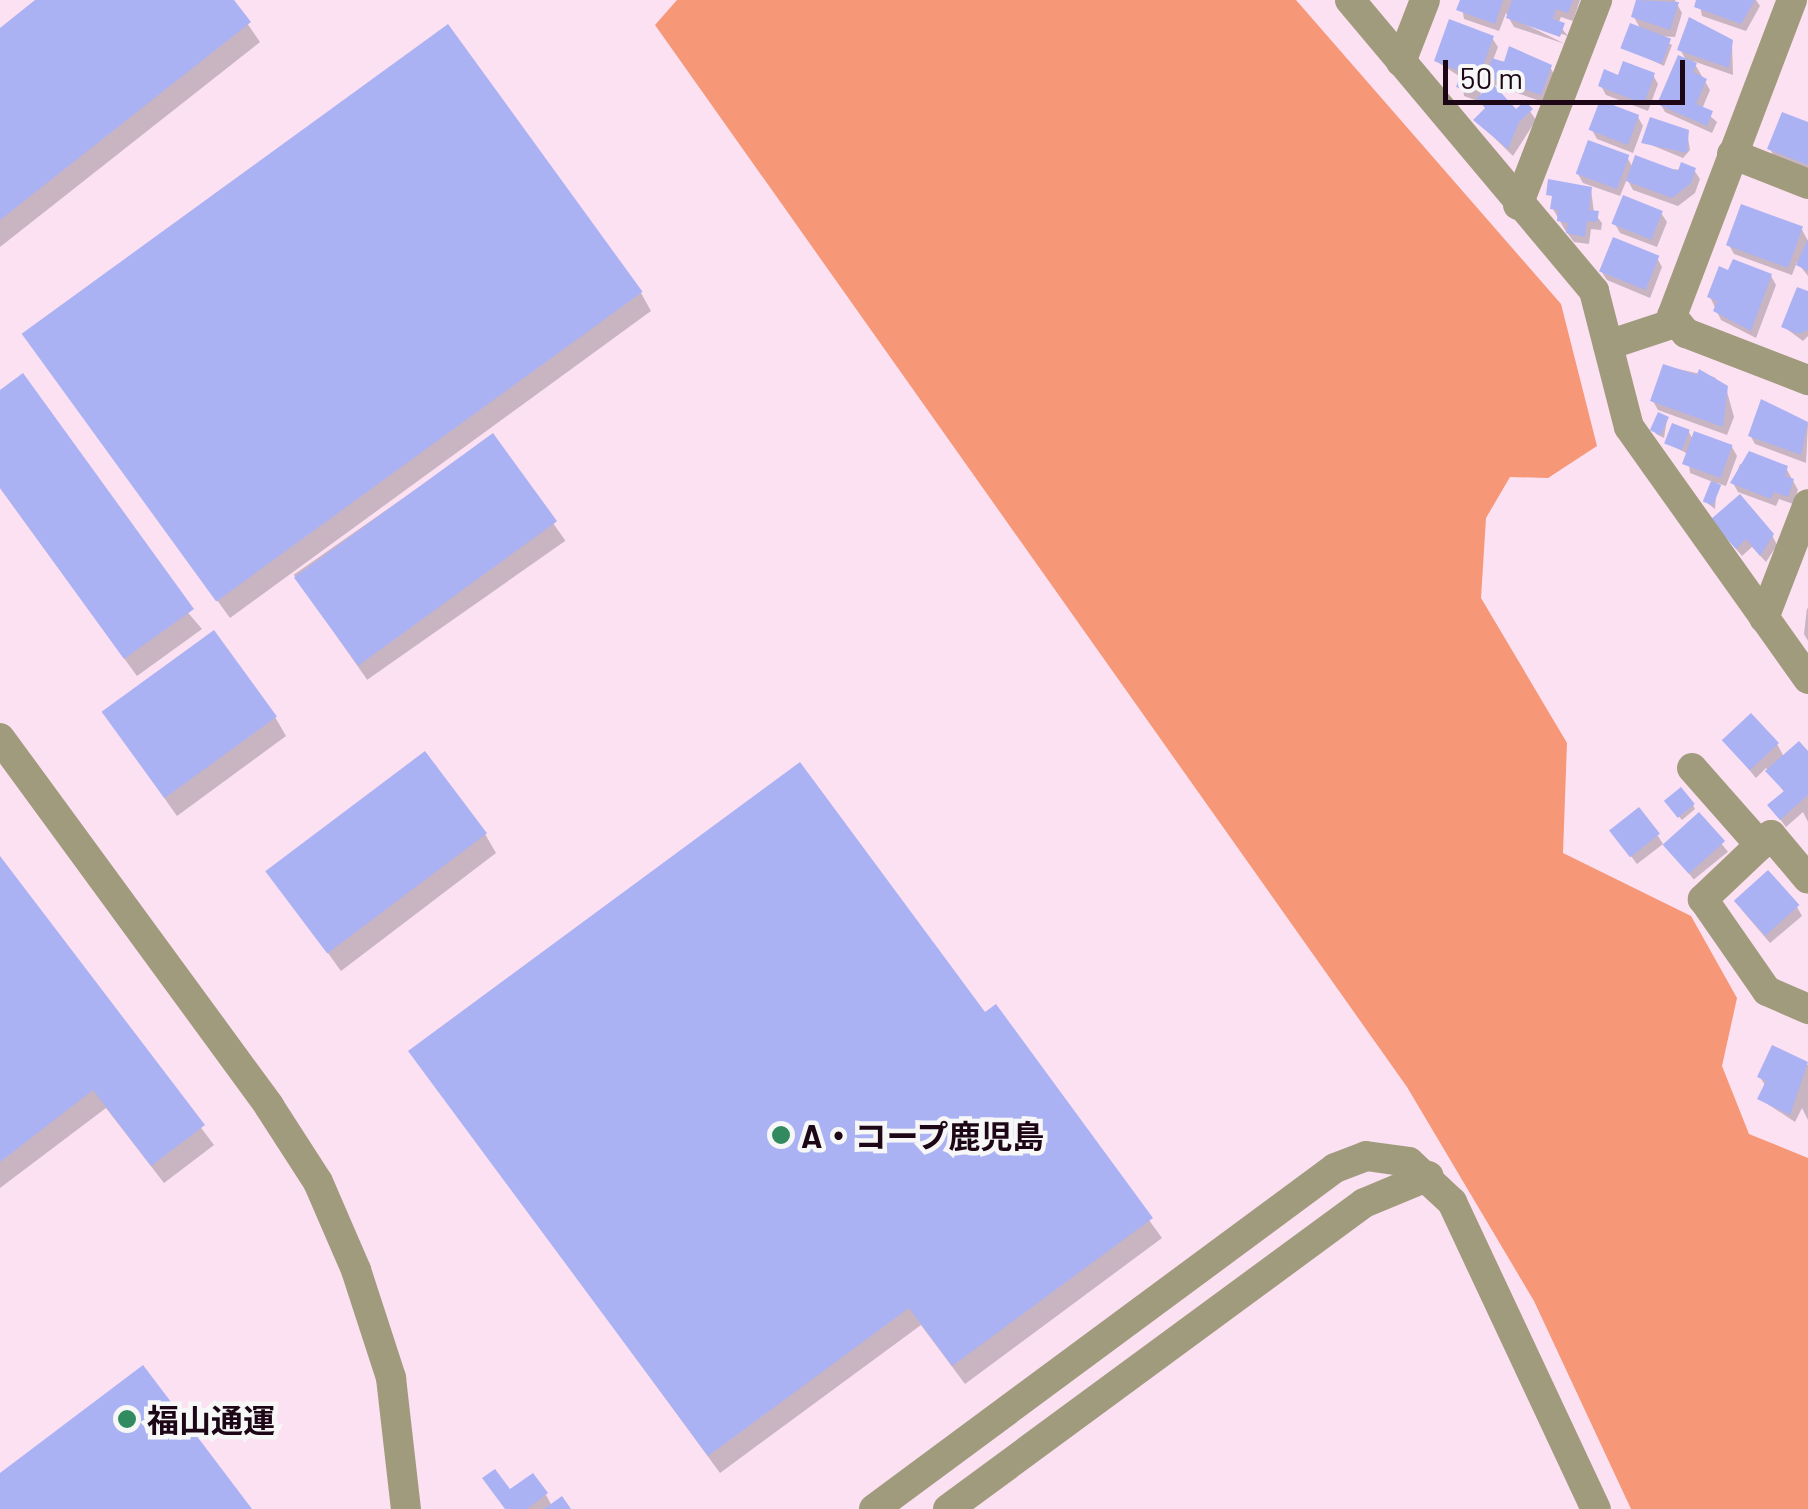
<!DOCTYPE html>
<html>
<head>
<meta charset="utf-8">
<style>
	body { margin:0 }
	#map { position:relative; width:1808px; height:1509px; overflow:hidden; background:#fce1f2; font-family:Barlow,"Noto Sans JP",sans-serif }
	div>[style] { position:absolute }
	.forest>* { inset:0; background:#f69778 }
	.shadow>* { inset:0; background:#0003; transform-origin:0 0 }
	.building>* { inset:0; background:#abb2f3; transform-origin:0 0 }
	.minor>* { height:30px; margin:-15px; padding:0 15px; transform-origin:15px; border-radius:15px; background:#a19b7e }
	.dots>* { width:28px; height:28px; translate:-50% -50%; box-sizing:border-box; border:5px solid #f7f7f7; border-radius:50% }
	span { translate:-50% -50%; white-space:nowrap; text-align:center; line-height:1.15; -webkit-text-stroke:9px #f7f7f7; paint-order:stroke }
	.poi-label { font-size:32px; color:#1d0717; font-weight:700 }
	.left { translate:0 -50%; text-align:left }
	.scale { position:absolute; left:1443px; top:60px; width:242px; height:45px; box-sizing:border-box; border:5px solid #1d0717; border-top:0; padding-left:12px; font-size:30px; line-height:35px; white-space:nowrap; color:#1d0717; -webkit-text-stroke:8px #f7f7f7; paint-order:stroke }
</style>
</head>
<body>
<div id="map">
	<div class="forest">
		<div style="clip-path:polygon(677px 0,1296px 0,1561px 304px,1597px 446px,1548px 478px,1510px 477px,1486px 518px,1481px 598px,1567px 743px,1563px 853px,1691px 916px,1737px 998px,1722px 1066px,1749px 1134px,1808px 1158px,1808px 1509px,1631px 1509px,1534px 1301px,1407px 1087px,655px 25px)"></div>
	</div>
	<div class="shadow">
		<div style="clip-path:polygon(40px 0,231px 0,260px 42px,0 247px,0 31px)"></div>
		<div style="clip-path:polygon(1461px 0,1580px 0,1573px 21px,1561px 17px,1558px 24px,1568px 36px,1513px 18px,1565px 44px,1514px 27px,1506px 13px,1499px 31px,1464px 19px)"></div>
		<div style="clip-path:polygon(1639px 0,1675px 0,1682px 13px,1675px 37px,1656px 36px,1672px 45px,1664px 66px,1624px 47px,1641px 30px,1634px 17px)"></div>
		<div style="clip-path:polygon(1699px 0,1756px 0,1760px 6px,1746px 31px,1702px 16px)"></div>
		<div style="clip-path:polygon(1492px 38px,1498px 47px,1493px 60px,1550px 67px,1555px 76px,1546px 103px,1494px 85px,1488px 74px,1478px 101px,1464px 96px,1462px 78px,1436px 61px)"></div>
		<div style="clip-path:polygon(1732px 42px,1733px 75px,1693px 61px,1710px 90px,1702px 109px,1717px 122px,1712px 133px,1665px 112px,1660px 103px,1687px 62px,1680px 49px)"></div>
		<div style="clip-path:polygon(1653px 75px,1658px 84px,1648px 111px,1606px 95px,1601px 86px)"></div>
		<div style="clip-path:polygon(1525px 104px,1536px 120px,1513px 156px,1476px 120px,1487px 110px,1516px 112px)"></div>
		<div style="clip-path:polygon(1638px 117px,1643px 126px,1633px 153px,1597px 139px,1592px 130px)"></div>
		<div style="clip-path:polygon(1808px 125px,1808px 171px,1775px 158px,1770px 149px)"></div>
		<div style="clip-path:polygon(1687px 132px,1690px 150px,1683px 158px,1644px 142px)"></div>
		<div style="clip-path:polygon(1627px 157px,1633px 168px,1694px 170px,1700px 179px,1695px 193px,1678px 206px,1633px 190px,1627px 179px,1620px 196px,1583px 183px,1578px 174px)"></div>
		<div style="clip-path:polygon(1551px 182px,1591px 189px,1594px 213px,1602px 223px,1601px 230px,1591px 229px,1589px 244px,1574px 242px,1565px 230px,1553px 209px)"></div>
		<div style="clip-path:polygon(1661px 213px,1667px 222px,1657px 247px,1620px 233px,1615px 224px)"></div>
		<div style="clip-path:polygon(1801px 228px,1808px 241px,1808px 276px,1797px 262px,1792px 275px,1734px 254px,1729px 245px)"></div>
		<div style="clip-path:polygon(1657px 258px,1662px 267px,1650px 298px,1607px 280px,1601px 271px)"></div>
		<div style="clip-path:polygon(1771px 276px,1776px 285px,1756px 338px,1721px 320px,1710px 297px)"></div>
		<div style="clip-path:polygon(641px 293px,651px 311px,230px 618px,25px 335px)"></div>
		<div style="clip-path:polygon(1808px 294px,1808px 336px,1803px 341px,1784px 327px)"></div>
		<div style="clip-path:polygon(1665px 366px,1714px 377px,1726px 388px,1734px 417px,1727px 435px,1658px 410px,1653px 401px)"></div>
		<div style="clip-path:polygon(0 393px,202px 629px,137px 676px,0 488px)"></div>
		<div style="clip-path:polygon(1762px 403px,1808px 424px,1806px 463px,1755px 444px,1750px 435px)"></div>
		<div style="clip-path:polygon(1667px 419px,1664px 438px,1656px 434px,1654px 431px)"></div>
		<div style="clip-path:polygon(1689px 432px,1693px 440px,1732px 447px,1737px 456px,1726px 486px,1717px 483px,1715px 509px,1706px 502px,1713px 482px,1690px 473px,1688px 454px,1667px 443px)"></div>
		<div style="left:492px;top:436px;width:128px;height:242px;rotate:55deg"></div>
		<div style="clip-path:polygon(1740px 464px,1786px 468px,1798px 490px,1793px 504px,1779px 499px,1776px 506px,1738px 492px,1733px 483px)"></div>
		<div style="clip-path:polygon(1719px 529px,1772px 535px,1777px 545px,1766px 562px,1752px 547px,1742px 556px)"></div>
		<div style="clip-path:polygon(1807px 608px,1808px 609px,1808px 641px,1804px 634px)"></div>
		<div style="clip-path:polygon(105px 714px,275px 717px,286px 736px,177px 816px)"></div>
		<div style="clip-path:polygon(1725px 741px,1777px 744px,1784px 757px,1808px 755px,1808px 822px,1803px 812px,1786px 827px,1776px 814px,1785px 793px,1766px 768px,1756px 778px)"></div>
		<div style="clip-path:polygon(1670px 805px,1693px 805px,1695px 809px,1682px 820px)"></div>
		<div style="left:1699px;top:816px;width:46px;height:44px;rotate:51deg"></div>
		<div style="clip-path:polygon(485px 834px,496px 853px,341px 971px,270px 873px)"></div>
		<div style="clip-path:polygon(1658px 836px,1663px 844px,1637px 864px,1618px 839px)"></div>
		<div style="clip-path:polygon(0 861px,214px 1145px,164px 1183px,106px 1108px,0 1188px)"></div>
		<div style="clip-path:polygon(1797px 907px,1802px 916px,1770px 943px,1741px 909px)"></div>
		<div style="clip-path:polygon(995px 1008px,1162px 1238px,965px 1384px,921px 1325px,720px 1473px,412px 1052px,985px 1016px)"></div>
		<div style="clip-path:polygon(1773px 1049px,1808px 1065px,1808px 1120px,1802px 1108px,1795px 1122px,1760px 1099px,1766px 1087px,1760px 1077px)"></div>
		<div style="clip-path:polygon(510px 1493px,546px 1495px,552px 1506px,568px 1509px,506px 1509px)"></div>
	</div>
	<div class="building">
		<div style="clip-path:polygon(35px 0,234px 0,251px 22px,0 220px,0 28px)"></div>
		<div style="clip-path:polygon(1460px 0,1503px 0,1495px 24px,1456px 10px)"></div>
		<div style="clip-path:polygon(1512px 0,1573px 0,1568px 13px,1556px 9px,1553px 19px,1565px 23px,1560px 37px,1506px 18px)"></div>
		<div style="clip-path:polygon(1636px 0,1679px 2px,1670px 30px,1631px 17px)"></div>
		<div style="clip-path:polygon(1696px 0,1755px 0,1741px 24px,1694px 7px)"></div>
		<div style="clip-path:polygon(1689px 17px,1733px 40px,1729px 68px,1677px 50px)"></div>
		<div style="clip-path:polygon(1449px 19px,1494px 36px,1473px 93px,1456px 87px,1462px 72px,1434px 61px)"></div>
		<div style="left:1630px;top:23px;width:44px;height:27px;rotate:21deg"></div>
		<div style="left:448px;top:24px;width:331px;height:527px;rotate:54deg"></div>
		<div style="clip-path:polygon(1509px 46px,1552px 65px,1541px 95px,1486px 76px,1492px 58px,1504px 62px)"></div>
		<div style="clip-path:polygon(1678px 55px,1697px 63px,1693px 72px,1707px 79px,1696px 104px,1713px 111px,1707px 126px,1657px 104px)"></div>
		<div style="clip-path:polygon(1623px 61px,1655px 73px,1644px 104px,1598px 86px,1604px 69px,1618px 75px)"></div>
		<div style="clip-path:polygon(1492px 83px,1516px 109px,1525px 101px,1533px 109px,1519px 122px,1508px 149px,1473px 120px,1485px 108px,1477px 98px)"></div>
		<div style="left:1600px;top:100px;width:42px;height:32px;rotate:21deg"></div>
		<div style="clip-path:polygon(1782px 112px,1808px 122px,1808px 165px,1767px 149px)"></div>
		<div style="clip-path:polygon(1650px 117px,1689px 130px,1687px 153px,1641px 143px)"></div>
		<div style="left:1588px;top:140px;width:44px;height:36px;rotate:20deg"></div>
		<div style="clip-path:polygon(1635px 155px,1678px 171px,1681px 162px,1696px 168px,1691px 183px,1672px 198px,1626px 181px)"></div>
		<div style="clip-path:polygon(1548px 179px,1592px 187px,1589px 210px,1599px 211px,1597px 222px,1587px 221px,1585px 237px,1566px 233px,1568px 223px,1557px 221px,1558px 210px,1550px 209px,1552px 196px,1546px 195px)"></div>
		<div style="left:1623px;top:195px;width:43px;height:31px;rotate:22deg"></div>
		<div style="left:1741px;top:204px;width:66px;height:44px;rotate:20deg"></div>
		<div style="left:1613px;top:237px;width:50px;height:37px;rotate:22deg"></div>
		<div style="clip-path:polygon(1808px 239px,1808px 271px,1796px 265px)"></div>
		<div style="clip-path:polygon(1733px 259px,1772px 274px,1751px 331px,1713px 311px,1717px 301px,1707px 297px,1719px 266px,1728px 270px)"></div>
		<div style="clip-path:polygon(1797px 287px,1808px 291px,1808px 330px,1798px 334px,1781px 327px)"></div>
		<div style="clip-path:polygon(1663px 364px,1697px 375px,1699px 369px,1728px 386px,1723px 427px,1650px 401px)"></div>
		<div style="clip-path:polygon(23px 373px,194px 609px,124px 659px,0 488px,0 390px)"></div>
		<div style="clip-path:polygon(1761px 399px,1808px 422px,1801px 455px,1748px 436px)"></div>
		<div style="left:1658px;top:412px;width:12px;height:20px;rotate:24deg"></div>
		<div style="left:1672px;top:423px;width:19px;height:22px;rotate:21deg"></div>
		<div style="left:1694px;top:431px;width:41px;height:35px;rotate:20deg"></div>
		<div style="left:493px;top:433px;width:109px;height:246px;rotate:54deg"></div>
		<div style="clip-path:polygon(1749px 451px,1788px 466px,1785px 476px,1794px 479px,1788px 497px,1774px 492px,1771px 499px,1730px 483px)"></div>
		<div style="left:1711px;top:481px;width:11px;height:22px;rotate:22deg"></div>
		<div style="clip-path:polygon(1740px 494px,1774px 534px,1760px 556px,1746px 539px,1736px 549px,1710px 520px)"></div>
		<div style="left:214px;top:630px;width:107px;height:139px;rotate:54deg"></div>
		<div style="left:1751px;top:713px;width:41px;height:40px;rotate:47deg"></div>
		<div style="clip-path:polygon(1799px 741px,1808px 751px,1808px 795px,1780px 820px,1767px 805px,1784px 791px,1765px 771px)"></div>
		<div style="left:425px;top:751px;width:103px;height:200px;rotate:53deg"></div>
		<div style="clip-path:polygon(800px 762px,985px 1012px,996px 1004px,1153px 1218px,952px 1366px,909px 1308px,708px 1456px,408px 1051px)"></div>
		<div style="left:1681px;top:787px;width:22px;height:22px;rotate:51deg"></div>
		<div style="left:1639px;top:807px;width:34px;height:38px;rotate:52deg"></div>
		<div style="left:1699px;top:812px;width:39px;height:49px;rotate:48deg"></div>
		<div style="clip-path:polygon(0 856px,205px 1125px,151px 1166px,93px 1090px,0 1162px)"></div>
		<div style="left:1768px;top:870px;width:47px;height:46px;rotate:48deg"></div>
		<div style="clip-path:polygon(1772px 1045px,1808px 1062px,1790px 1115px,1757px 1099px,1766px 1081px,1757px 1077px)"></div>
		<div style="clip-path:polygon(143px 1365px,252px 1509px,0 1509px,0 1473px)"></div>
		<div style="clip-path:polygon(495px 1469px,510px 1489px,533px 1473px,548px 1493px,527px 1509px,505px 1509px,482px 1478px)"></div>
		<div style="clip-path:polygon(562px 1496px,571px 1509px,544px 1509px)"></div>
	</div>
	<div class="minor">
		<div style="left:1350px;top:0;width:380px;rotate:50deg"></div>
		<div style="left:1594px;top:291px;width:140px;rotate:75.6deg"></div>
		<div style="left:1629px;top:427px;width:309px;rotate:54.6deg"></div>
		<div style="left:1792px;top:0;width:338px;rotate:110.8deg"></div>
		<div style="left:1672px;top:316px;width:22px;rotate:51deg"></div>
		<div style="left:1686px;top:333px;width:131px;rotate:21.1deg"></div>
		<div style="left:1401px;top:62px;width:66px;rotate:-68.8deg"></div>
		<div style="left:1732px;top:154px;width:82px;rotate:21.5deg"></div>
		<div style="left:1518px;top:205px;width:220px;rotate:-68.9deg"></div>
		<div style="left:1608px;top:345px;width:71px;rotate:-18.2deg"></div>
		<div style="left:1764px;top:618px;width:122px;rotate:-68.9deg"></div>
		<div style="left:0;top:738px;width:456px;rotate:53.8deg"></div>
		<div style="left:269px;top:1106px;width:90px;rotate:57.2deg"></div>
		<div style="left:318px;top:1182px;width:96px;rotate:66.6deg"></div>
		<div style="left:356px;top:1270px;width:114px;rotate:72deg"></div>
		<div style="left:391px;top:1378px;width:132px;rotate:83.5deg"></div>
		<div style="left:1692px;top:768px;width:103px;rotate:48.6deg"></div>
		<div style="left:1760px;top:845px;width:15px;rotate:-42deg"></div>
		<div style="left:1771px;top:835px;width:57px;rotate:49.9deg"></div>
		<div style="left:1760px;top:845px;width:79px;rotate:136.5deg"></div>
		<div style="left:1703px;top:899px;width:112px;rotate:55.2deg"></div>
		<div style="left:1767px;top:991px;width:45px;rotate:23.7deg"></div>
		<div style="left:874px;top:1509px;width:573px;rotate:-36.49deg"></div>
		<div style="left:1335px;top:1168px;width:33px;rotate:-21deg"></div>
		<div style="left:1366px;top:1156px;width:43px;rotate:7.9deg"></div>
		<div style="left:1409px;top:1162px;width:59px;rotate:42.9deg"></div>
		<div style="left:1452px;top:1202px;width:339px;rotate:64.9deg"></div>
		<div style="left:948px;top:1509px;width:516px;rotate:-36.34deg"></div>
		<div style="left:1364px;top:1203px;width:70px;rotate:-22.6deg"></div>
	</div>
	<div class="dots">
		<div style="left:781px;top:1135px;background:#328b60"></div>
		<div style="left:127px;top:1419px;background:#328b60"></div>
	</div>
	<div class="poi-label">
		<span class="left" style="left:801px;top:1135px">A・コープ鹿児島</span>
		<span class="left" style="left:147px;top:1419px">福山通運</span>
	</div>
	<div class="scale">50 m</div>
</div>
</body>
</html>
